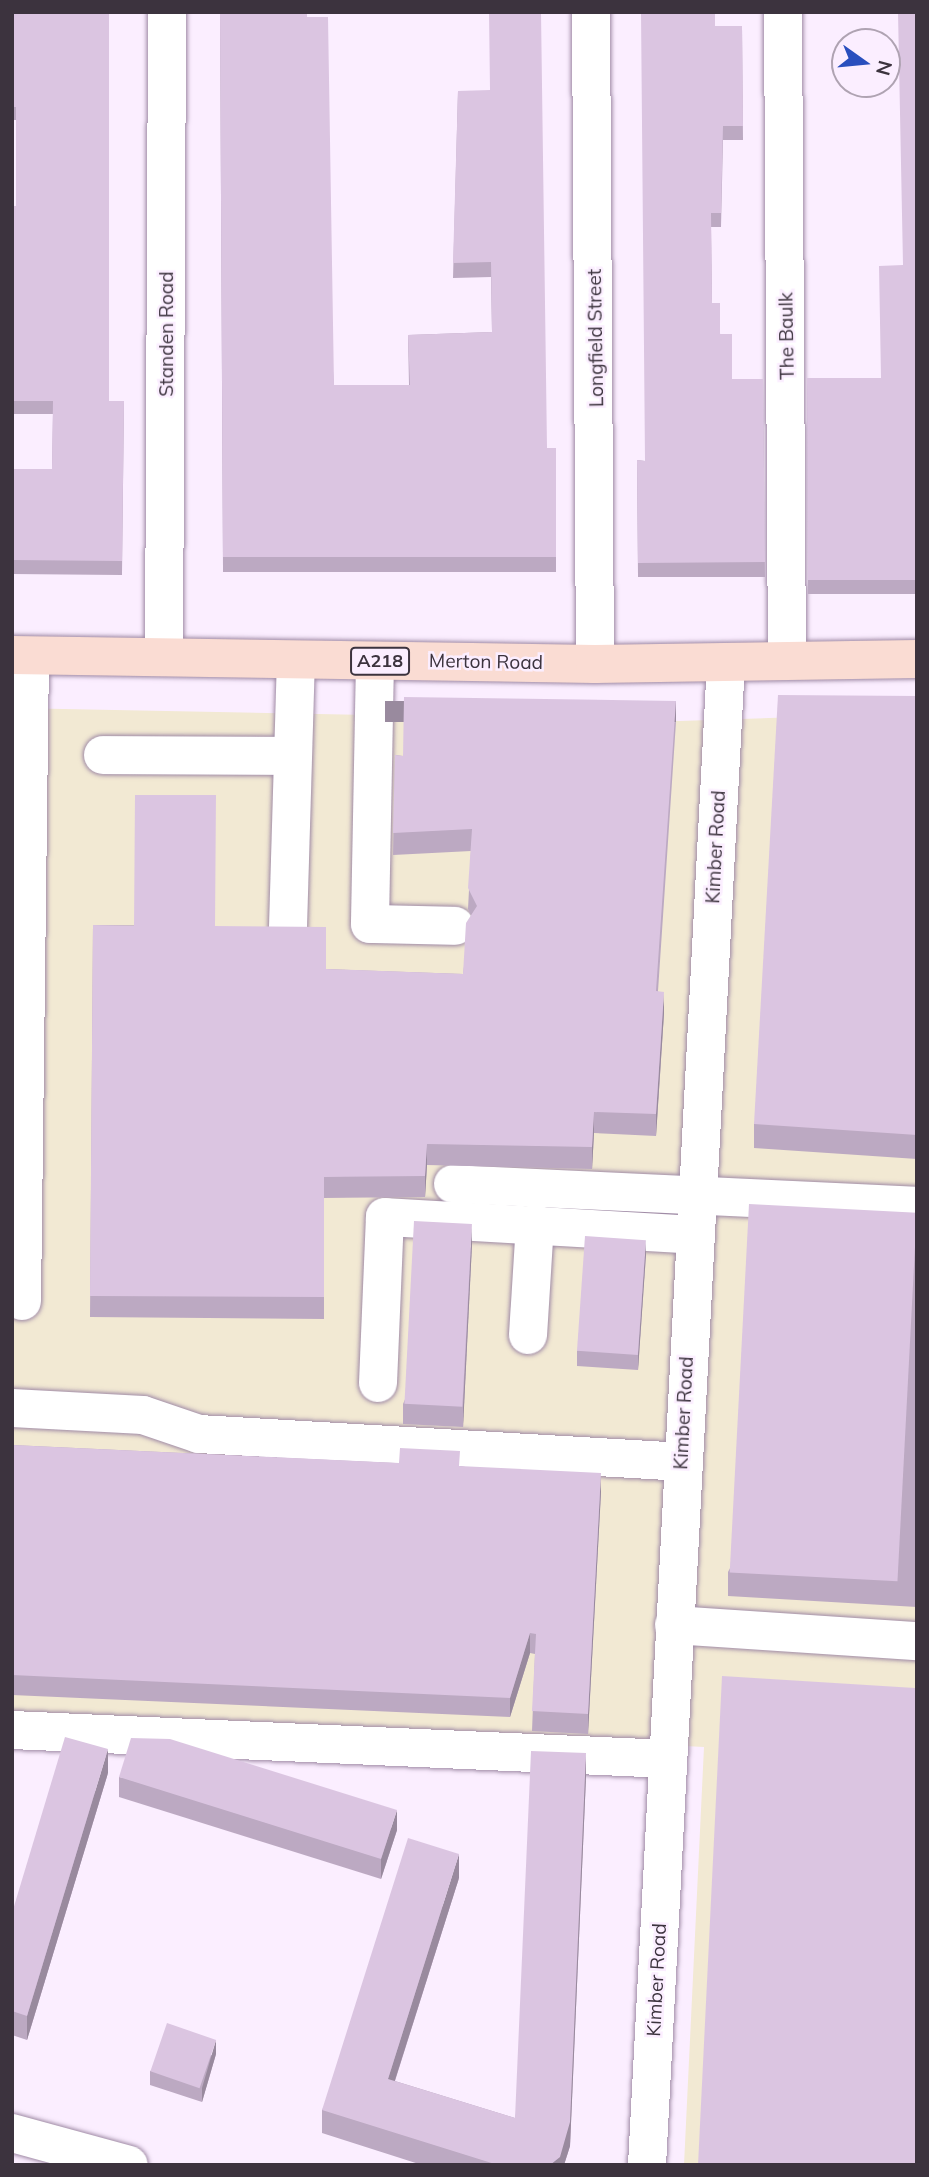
<!DOCTYPE html>
<html>
<head>
<meta charset="utf-8">
<style>
	body { margin:0 }
	#map { position:relative; width:929px; height:2177px; overflow:hidden; background:#fbeeff; font-family:Mulish,sans-serif }
	div>[style] { position:absolute }
	.industrial>* { inset:0; background:#f2e9d3 }
	.roads { filter:drop-shadow(0 0 2px #a08ba6) drop-shadow(0 0 2px #a08ba6) }
	.minor>* { height:38px; margin:-19px; padding:0 19px; transform-origin:19px; border-radius:19px; background:#fff }
	.major>* { height:38px; margin:-19px; padding:0 19px; transform-origin:19px; border-radius:19px; background:#fadcd3 }
	.wall>* { inset:0; background:#bca9c2 }
	.shaded-wall>* { inset:0; background:#998a9e; transform-origin:0 0 }
	.building>* { inset:0; background:#dbc5e1; transform-origin:0 0 }
	span { translate:-50% -50%; white-space:nowrap; text-align:center; line-height:1.15; -webkit-text-stroke:5px #fbeeff; paint-order:stroke }
	.shield-label span { padding:2px 5px; background:#fbeeff; border:2px solid; border-radius:5px; -webkit-text-stroke-width:0 }
	.shield-label { font-size:18px; color:#3c333e; font-weight:700 }
	.street-label { font-size:19px; color:#3c333e }
	.frame { position:absolute; inset:0; border:14px solid #3c333e; pointer-events:none }
	.north { position:absolute; left:831px; top:28px; width:70px; height:70px; box-sizing:border-box; background:#fbeeff; border:2px solid #afa3b2; border-radius:50%; rotate:105deg; font-size:19px; font-weight:700; line-height:28px; text-align:center; color:#3c333e }
	.north::after { content:''; display:block; margin:auto; width:24px; height:32px; background:#294fbe; clip-path:polygon(50% 0,100% 100%,50% 72%,0 100%) }
</style>
</head>
<body>
<div id="map">
	<div class="industrial">
		<div style="clip-path:polygon(12px 708px,680px 721px,917px 713px,917px 2165px,684px 2165px,704px 1747px,12px 1712px)"></div>
	</div>
	<div class="roads">
		<div class="minor">
			<div style="left:591px;top:12px;width:652px;rotate:89.65deg"></div>
			<div style="left:783px;top:12px;width:647px;rotate:89.65deg"></div>
			<div style="left:164px;top:657px;width:645px;rotate:-89.73deg"></div>
			<div style="left:375px;top:661px;width:263px;rotate:91.1deg"></div>
			<div style="left:370px;top:924px;width:85px;rotate:1.3deg"></div>
			<div style="left:103px;top:755px;width:187px;rotate:0.3deg"></div>
			<div style="left:288px;top:927px;width:267px;rotate:-88.3deg"></div>
			<div style="left:453px;top:1184px;width:465px;rotate:2.7deg"></div>
			<div style="left:22px;top:1301px;width:645px;rotate:-89.29deg"></div>
			<div style="left:528px;top:1335px;width:112px;rotate:-86.4deg"></div>
			<div style="left:378px;top:1383px;width:166px;rotate:-87.6deg"></div>
			<div style="left:385px;top:1217px;width:309px;rotate:3.3deg"></div>
			<div style="left:12px;top:1408px;width:131px;rotate:3.1deg"></div>
			<div style="left:143px;top:1415px;width:59px;rotate:18.7deg"></div>
			<div style="left:199px;top:1434px;width:484px;rotate:3.3deg"></div>
			<div style="left:674px;top:1625px;width:244px;rotate:3.8deg"></div>
			<div style="left:12px;top:1730px;width:657px;rotate:2.53deg"></div>
			<div style="left:12px;top:2133px;width:121px;rotate:15.3deg"></div>
			<div style="left:647px;top:2165px;width:1505px;rotate:-86.99deg"></div>
		</div>
		<div class="major">
			<div style="left:12px;top:655px;width:583px;rotate:0.88deg"></div>
			<div style="left:595px;top:664px;width:322px;rotate:-0.9deg"></div>
		</div>
	</div>
	<div class="wall">
		<div style="clip-path:polygon(12px 12px,109px 401px,124px 401px,122px 575px,12px 574px,12px 469px,52px 469px,53px 414px,12px 414px,12px 206px,16px 206px,16px 120px,12px 120px)"></div>
		<div style="clip-path:polygon(220px 12px,307px 17px,334px 385px,409px 385px,408px 335px,492px 332px,491px 277px,453px 278px,458px 91px,547px 448px,556px 448px,556px 572px,223px 572px)"></div>
		<div style="clip-path:polygon(917px 12px,917px 594px,808px 594px,807px 378px,881px 378px,903px 265px)"></div>
		<div style="clip-path:polygon(715px 26px,742px 26px,743px 140px,723px 140px,721px 227px,711px 227px,712px 303px,732px 379px,763px 379px,765px 577px,638px 577px,637px 460px,645px 461px)"></div>
		<div style="clip-path:polygon(917px 696px,917px 1159px,754px 1148px,754px 1124px)"></div>
		<div style="clip-path:polygon(676px 722px,658px 991px,664px 1013px,656px 1136px,594px 1133px,592px 1169px,427px 1165px,425px 1197px,324px 1198px,324px 1319px,90px 1317px,93px 925px,215px 926px,326px 969px,463px 974px,471px 915px,468px 909px,471px 851px,393px 855px,395px 755px,403px 756px)"></div>
		<div style="clip-path:polygon(917px 1213px,917px 1607px,728px 1596px,728px 1572px)"></div>
		<div style="clip-path:polygon(472px 1244px,463px 1427px,403px 1424px,403px 1404px)"></div>
		<div style="clip-path:polygon(646px 1254px,638px 1370px,577px 1366px,577px 1351px)"></div>
		<div style="clip-path:polygon(12px 1445px,460px 1466px,601px 1492px,588px 1734px,532px 1731px,535px 1654px,530px 1653px,510px 1717px,12px 1695px)"></div>
		<div style="clip-path:polygon(108px 1773px,27px 2040px,12px 2035px,12px 1913px)"></div>
		<div style="clip-path:polygon(119px 1777px,397px 1830px,381px 1879px,119px 1797px)"></div>
		<div style="clip-path:polygon(586px 1777px,570px 2146px,564px 2165px,422px 2165px,322px 2133px,322px 2110px,459px 1878px,395px 2081px,515px 2118px)"></div>
		<div style="clip-path:polygon(216px 2054px,202px 2102px,150px 2085px,150px 2071px)"></div>
	</div>
	<div class="shaded-wall">
		<div style="left:676px;top:701px;width:21px;height:291px;rotate:90deg"></div>
		<div style="clip-path:polygon(664px 992px,664px 1013px,656px 1136px,656px 1114px)"></div>
		<div style="clip-path:polygon(594px 1112px,594px 1133px,592px 1169px,592px 1147px)"></div>
		<div style="clip-path:polygon(427px 1144px,427px 1165px,425px 1197px,425px 1176px)"></div>
		<div style="clip-path:polygon(472px 1224px,472px 1244px,463px 1427px,463px 1408px)"></div>
		<div style="clip-path:polygon(646px 1240px,646px 1254px,638px 1370px,638px 1356px)"></div>
		<div style="clip-path:polygon(601px 1473px,601px 1492px,588px 1734px,588px 1714px)"></div>
		<div style="clip-path:polygon(530px 1633px,530px 1653px,510px 1717px,510px 1698px)"></div>
		<div style="clip-path:polygon(108px 1749px,108px 1773px,27px 2040px,27px 2016px)"></div>
		<div style="clip-path:polygon(586px 1753px,586px 1777px,570px 2146px,564px 2165px,550px 2165px)"></div>
		<div style="clip-path:polygon(397px 1810px,397px 1830px,381px 1879px,381px 1859px)"></div>
		<div style="clip-path:polygon(459px 1854px,459px 1878px,388px 2102px,388px 2079px)"></div>
		<div style="clip-path:polygon(216px 2040px,216px 2054px,202px 2102px,202px 2088px)"></div>
	</div>
	<div class="building">
		<div style="clip-path:polygon(12px 12px,109px 12px,109px 401px,124px 401px,122px 561px,12px 560px,12px 469px,52px 469px,53px 401px,12px 401px,12px 206px,16px 206px,16px 107px,12px 107px)"></div>
		<div style="clip-path:polygon(220px 12px,307px 12px,307px 17px,328px 17px,334px 385px,410px 385px,408px 335px,492px 332px,491px 262px,453px 263px,458px 91px,490px 90px,489px 12px,541px 12px,547px 448px,556px 448px,556px 557px,223px 557px)"></div>
		<div style="clip-path:polygon(641px 12px,715px 12px,715px 26px,742px 26px,743px 126px,723px 126px,721px 213px,711px 213px,712px 303px,720px 303px,720px 334px,732px 334px,732px 379px,763px 379px,765px 562px,638px 563px,637px 460px,645px 461px)"></div>
		<div style="clip-path:polygon(898px 12px,917px 12px,917px 580px,808px 580px,807px 378px,881px 378px,879px 266px,903px 265px)"></div>
		<div style="clip-path:polygon(778px 695px,917px 696px,917px 1135px,754px 1124px)"></div>
		<div style="clip-path:polygon(404px 697px,676px 701px,656px 991px,664px 992px,656px 1114px,594px 1112px,592px 1147px,427px 1144px,425px 1176px,324px 1177px,324px 1297px,90px 1296px,93px 925px,134px 926px,135px 795px,216px 795px,215px 926px,326px 927px,326px 969px,463px 974px,466px 923px,477px 906px,468px 888px,472px 829px,393px 833px,395px 755px,403px 756px)"></div>
		<div style="left:749px;top:1204px;width:168px;height:369px;rotate:3deg"></div>
		<div style="left:414px;top:1221px;width:58px;height:183px;rotate:3deg"></div>
		<div style="left:585px;top:1236px;width:61px;height:115px;rotate:4deg"></div>
		<div style="clip-path:polygon(12px 1445px,399px 1463px,400px 1448px,460px 1451px,459px 1466px,601px 1473px,588px 1714px,532px 1711px,536px 1634px,530px 1633px,510px 1698px,12px 1675px)"></div>
		<div style="clip-path:polygon(915px 1674px,917px 1675px,917px 2165px,698px 2165px,722px 1676px,915px 1688px)"></div>
		<div style="clip-path:polygon(65px 1737px,108px 1749px,27px 2016px,12px 2011px,12px 1913px)"></div>
		<div style="clip-path:polygon(131px 1738px,170px 1739px,397px 1810px,381px 1859px,119px 1777px)"></div>
		<div style="clip-path:polygon(531px 1751px,586px 1753px,570px 2122px,560px 2157px,550px 2165px,498px 2165px,322px 2110px,408px 1838px,459px 1854px,388px 2079px,515px 2118px)"></div>
		<div style="left:167px;top:2023px;width:52px;height:51px;rotate:19deg"></div>
	</div>
	<div class="shield-label">
		<span style="left:380px;top:661px">A218</span>
	</div>
	<div class="street-label">
		<span style="left:167px;top:334px;rotate:-90deg">Standen Road</span>
		<span style="left:787px;top:336px;rotate:-91deg">The Baulk</span>
		<span style="left:596px;top:338px;rotate:-91deg">Longfield Street</span>
		<span style="left:486px;top:662px;rotate:1deg">Merton Road</span>
		<span style="left:716px;top:847px;rotate:-87deg">Kimber Road</span>
		<span style="left:684px;top:1413px;rotate:-87deg">Kimber Road</span>
		<span style="left:657px;top:1980px;rotate:-87deg">Kimber Road</span>
	</div>
	<div class="frame"></div>
	<div class="north">N</div>
</div>
</body>
</html>
